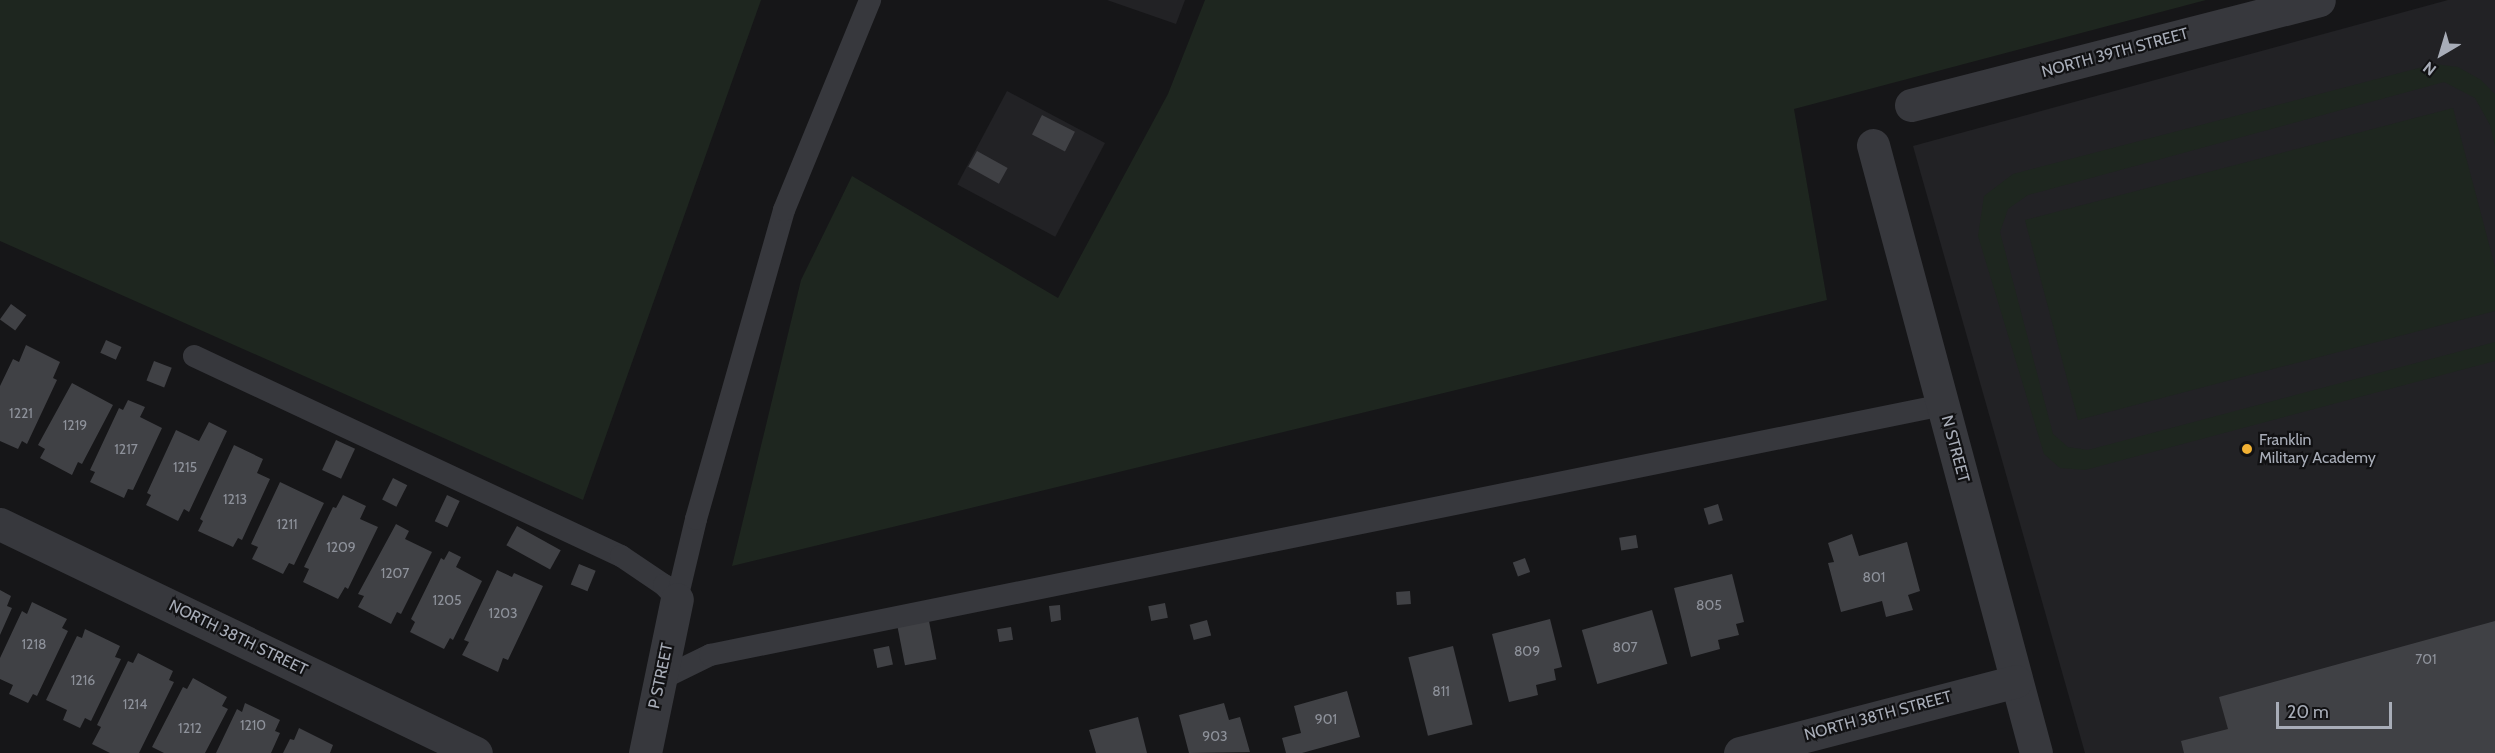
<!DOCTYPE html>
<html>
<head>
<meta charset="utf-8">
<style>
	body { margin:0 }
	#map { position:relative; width:2495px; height:753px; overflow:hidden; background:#161618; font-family:Cabin,sans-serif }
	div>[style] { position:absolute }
	.built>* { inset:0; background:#222225; transform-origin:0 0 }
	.green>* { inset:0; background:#1e261f }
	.building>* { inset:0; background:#404145; transform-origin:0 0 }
	.service>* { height:22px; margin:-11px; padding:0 11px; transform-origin:11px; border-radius:11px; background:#37383d }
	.minor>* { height:33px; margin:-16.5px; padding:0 16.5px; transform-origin:16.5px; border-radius:16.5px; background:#37383d }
	.dots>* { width:16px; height:16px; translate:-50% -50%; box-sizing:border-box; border:3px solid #111113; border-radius:50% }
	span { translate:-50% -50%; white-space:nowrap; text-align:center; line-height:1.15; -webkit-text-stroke:4.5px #111113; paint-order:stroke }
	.number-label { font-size:14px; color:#8e929b }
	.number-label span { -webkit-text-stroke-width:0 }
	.street-label { font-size:16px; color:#a8adb8 }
	.poi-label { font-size:16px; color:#a8adb8 }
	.left { translate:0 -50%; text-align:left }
	.north { position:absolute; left:2411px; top:24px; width:60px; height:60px; -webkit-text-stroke:4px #111113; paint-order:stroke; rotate:218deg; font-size:16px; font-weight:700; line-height:24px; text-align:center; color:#a8adb8 }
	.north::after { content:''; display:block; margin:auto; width:21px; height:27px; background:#a8adb8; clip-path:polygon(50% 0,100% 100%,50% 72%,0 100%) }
	.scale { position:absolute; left:2276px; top:702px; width:116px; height:27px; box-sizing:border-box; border:3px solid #a8adb8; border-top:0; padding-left:8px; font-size:18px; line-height:21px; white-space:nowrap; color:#a8adb8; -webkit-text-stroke:4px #111113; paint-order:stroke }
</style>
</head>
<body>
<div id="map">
	<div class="built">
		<div style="clip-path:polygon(1107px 0,1185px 0,1176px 24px)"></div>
		<div style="clip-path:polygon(2448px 0,2495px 0,2495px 753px,2085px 753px,1913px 146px)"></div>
		<div style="left:1007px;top:91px;width:111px;height:106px;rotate:28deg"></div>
	</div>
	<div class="green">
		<div style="clip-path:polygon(0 0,761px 0,583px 500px,0 241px)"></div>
		<div style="clip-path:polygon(1205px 0,2206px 0,1794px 109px,1827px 300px,732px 566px,801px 280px,852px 176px,1058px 298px,1168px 94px)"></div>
		<div style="clip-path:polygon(2434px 64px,2458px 67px,2481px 80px,2495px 94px,2495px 146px,2490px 125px,2475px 98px,2444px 82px,2028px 195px,2008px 209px,2000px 232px,2053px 434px,2068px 447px,2088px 450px,2495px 342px,2495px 361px,2085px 470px,2060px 468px,2044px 454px,1978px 236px,1984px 196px,2013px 174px)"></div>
		<div style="clip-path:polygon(2453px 108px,2495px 267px,2495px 311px,2078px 420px,2025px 220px)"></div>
	</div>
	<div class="building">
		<div style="left:1042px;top:115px;width:37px;height:22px;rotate:27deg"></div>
		<div style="left:977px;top:151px;width:35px;height:18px;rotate:29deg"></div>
		<div style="left:11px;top:304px;width:19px;height:19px;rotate:36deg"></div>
		<div style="left:106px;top:340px;width:17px;height:14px;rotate:24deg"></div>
		<div style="clip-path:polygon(26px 345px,60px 362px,53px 378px,57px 380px,27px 444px,22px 441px,18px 449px,0 441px,0 386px,13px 359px,19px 362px)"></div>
		<div style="left:154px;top:361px;width:19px;height:21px;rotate:21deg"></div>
		<div style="clip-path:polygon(72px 383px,113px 405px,82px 464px,78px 462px,72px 475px,40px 458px,45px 449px,38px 445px)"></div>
		<div style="clip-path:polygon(128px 400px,145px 407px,140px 417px,162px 428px,133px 490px,128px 489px,124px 498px,90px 482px,95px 472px,90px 470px,119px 408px,123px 410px)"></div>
		<div style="clip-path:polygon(209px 422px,227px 431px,189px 512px,184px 509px,178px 521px,146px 505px,151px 495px,147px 493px,176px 430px,199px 441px)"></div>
		<div style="left:336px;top:440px;width:21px;height:33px;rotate:25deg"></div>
		<div style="clip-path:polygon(234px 445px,263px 459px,257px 473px,270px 479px,242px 540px,238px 538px,233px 547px,198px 531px,203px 521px,200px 519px)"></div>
		<div style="left:393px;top:478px;width:16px;height:24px;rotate:27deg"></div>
		<div style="clip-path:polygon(280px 482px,324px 503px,294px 565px,289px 563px,283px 574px,252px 559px,258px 547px,251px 544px)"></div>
		<div style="clip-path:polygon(343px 495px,366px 506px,360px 519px,378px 527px,348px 589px,345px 587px,338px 599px,303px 582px,309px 569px,304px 567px,333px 507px,336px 508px)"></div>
		<div style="left:447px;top:495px;width:14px;height:29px;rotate:25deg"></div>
		<div style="left:1718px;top:504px;width:17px;height:15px;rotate:73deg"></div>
		<div style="clip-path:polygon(396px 524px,409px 531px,405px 539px,432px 552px,401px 614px,397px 612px,391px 624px,358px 607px,364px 596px,358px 594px)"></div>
		<div style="left:517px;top:526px;width:50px;height:22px;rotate:29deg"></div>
		<div style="clip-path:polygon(1852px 534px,1859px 556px,1907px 542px,1920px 591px,1908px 595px,1913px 610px,1886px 617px,1882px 601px,1841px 612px,1828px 563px,1834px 562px,1828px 543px)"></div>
		<div style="left:1636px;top:535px;width:13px;height:17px;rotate:81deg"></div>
		<div style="clip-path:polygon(449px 551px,461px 557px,456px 567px,482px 581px,453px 640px,450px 638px,444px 649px,410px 632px,415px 622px,411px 619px,441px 558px,444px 560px)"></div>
		<div style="left:1525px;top:558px;width:15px;height:13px;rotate:70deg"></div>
		<div style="left:579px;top:564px;width:18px;height:22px;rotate:22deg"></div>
		<div style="clip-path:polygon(497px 570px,512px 577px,514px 573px,543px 586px,508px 660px,503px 658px,498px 672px,462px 655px,469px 642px,464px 640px)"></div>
		<div style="clip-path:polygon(1732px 574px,1744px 622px,1736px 624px,1739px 635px,1718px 640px,1720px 649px,1691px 657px,1674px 588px)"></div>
		<div style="clip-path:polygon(0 590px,11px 596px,7px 606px,12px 608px,0 635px)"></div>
		<div style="left:1410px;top:591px;width:13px;height:14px;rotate:86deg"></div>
		<div style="clip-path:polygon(32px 602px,67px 619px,62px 628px,68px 631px,37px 696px,33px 694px,28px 703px,9px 694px,13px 685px,0 679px,0 658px,22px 611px,27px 614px)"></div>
		<div style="left:1165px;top:603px;width:15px;height:17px;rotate:79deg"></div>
		<div style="clip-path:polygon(1060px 605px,1061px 620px,1051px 622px,1049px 606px)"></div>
		<div style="left:1652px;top:610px;width:56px;height:73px;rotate:74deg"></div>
		<div style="left:928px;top:616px;width:44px;height:32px;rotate:79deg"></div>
		<div style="clip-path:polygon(1550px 619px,1562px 667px,1554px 669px,1556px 680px,1536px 685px,1538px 695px,1509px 702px,1492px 634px)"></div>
		<div style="left:1207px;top:620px;width:16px;height:18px;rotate:75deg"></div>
		<div style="clip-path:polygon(2495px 621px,2495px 753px,2184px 753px,2181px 741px,2228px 729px,2219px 697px)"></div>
		<div style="left:1011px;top:627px;width:13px;height:14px;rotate:81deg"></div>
		<div style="clip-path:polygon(85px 629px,120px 646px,115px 657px,121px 659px,91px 721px,85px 718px,80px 728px,63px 720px,67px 710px,46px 700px,77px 636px,82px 638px)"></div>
		<div style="left:889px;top:646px;width:19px;height:16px;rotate:78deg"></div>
		<div style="left:1453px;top:646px;width:81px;height:46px;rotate:76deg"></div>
		<div style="clip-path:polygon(138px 653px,173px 671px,169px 680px,174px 682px,139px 753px,110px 753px,92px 744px,101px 727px,97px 725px,128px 661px,133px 663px)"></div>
		<div style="clip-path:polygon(193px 678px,227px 697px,222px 706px,228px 709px,205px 753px,164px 753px,152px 747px,183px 687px,187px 689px)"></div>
		<div style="clip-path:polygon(1347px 691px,1360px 737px,1302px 753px,1286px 753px,1282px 738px,1301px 733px,1294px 706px)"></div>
		<div style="clip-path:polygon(245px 703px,280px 720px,275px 731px,280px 733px,271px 753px,216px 753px,237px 709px,242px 712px)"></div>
		<div style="clip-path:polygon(1224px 703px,1229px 720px,1240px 717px,1250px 752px,1189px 753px,1179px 715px)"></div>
		<div style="clip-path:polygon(1138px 717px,1147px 753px,1096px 753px,1089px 730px)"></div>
		<div style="clip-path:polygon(299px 728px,333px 745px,330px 753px,283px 753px,290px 739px,294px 740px)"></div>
	</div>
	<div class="service">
		<div style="left:194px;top:356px;width:472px;rotate:25.1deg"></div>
		<div style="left:621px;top:556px;width:52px;rotate:34deg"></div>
		<div style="left:664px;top:585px;width:19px;rotate:47deg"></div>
		<div style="left:677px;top:599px;width:82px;rotate:-76.6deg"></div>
		<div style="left:696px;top:519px;width:321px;rotate:-74.1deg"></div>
		<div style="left:784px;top:210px;width:227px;rotate:-67.7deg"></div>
		<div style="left:661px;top:679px;width:55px;rotate:-26.1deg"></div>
		<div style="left:710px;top:655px;width:1258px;rotate:-11.46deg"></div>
	</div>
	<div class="minor">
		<div style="left:1911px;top:105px;width:421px;rotate:-14.4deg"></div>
		<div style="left:1873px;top:145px;width:629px;rotate:74.99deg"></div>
		<div style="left:0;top:524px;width:528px;rotate:25.69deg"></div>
		<div style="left:645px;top:753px;width:157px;rotate:-78.3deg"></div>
		<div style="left:1740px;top:753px;width:285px;rotate:-14.6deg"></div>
	</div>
	<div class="dots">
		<div style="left:2247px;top:449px;background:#f2b134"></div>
	</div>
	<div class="number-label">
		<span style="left:21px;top:413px">1221</span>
		<span style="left:75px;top:425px">1219</span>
		<span style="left:126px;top:449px">1217</span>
		<span style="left:185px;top:467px">1215</span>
		<span style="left:235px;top:499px">1213</span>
		<span style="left:287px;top:524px">1211</span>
		<span style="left:341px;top:547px">1209</span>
		<span style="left:395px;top:573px">1207</span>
		<span style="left:1874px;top:577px">801</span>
		<span style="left:447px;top:600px">1205</span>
		<span style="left:1709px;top:605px">805</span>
		<span style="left:503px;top:613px">1203</span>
		<span style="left:34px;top:644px">1218</span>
		<span style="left:1625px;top:647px">807</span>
		<span style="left:1527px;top:651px">809</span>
		<span style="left:2426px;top:659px">701</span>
		<span style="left:83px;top:680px">1216</span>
		<span style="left:1441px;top:691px">811</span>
		<span style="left:135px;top:704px">1214</span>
		<span style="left:1326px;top:719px">901</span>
		<span style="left:253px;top:725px">1210</span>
		<span style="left:190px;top:728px">1212</span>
		<span style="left:1215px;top:736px">903</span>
	</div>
	<div class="street-label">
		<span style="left:2115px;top:53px;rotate:-15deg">NORTH 39TH STREET</span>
		<span style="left:1955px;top:449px;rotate:75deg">N STREET</span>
		<span style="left:238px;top:638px;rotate:26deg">NORTH 38TH STREET</span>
		<span style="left:661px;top:676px;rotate:-78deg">P STREET</span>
		<span style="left:1878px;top:716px;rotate:-15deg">NORTH 38TH STREET</span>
	</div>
	<div class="poi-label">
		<span class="left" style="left:2259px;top:449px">Franklin<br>Military Academy</span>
	</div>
	<div class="north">N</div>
	<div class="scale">20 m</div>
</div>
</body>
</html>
